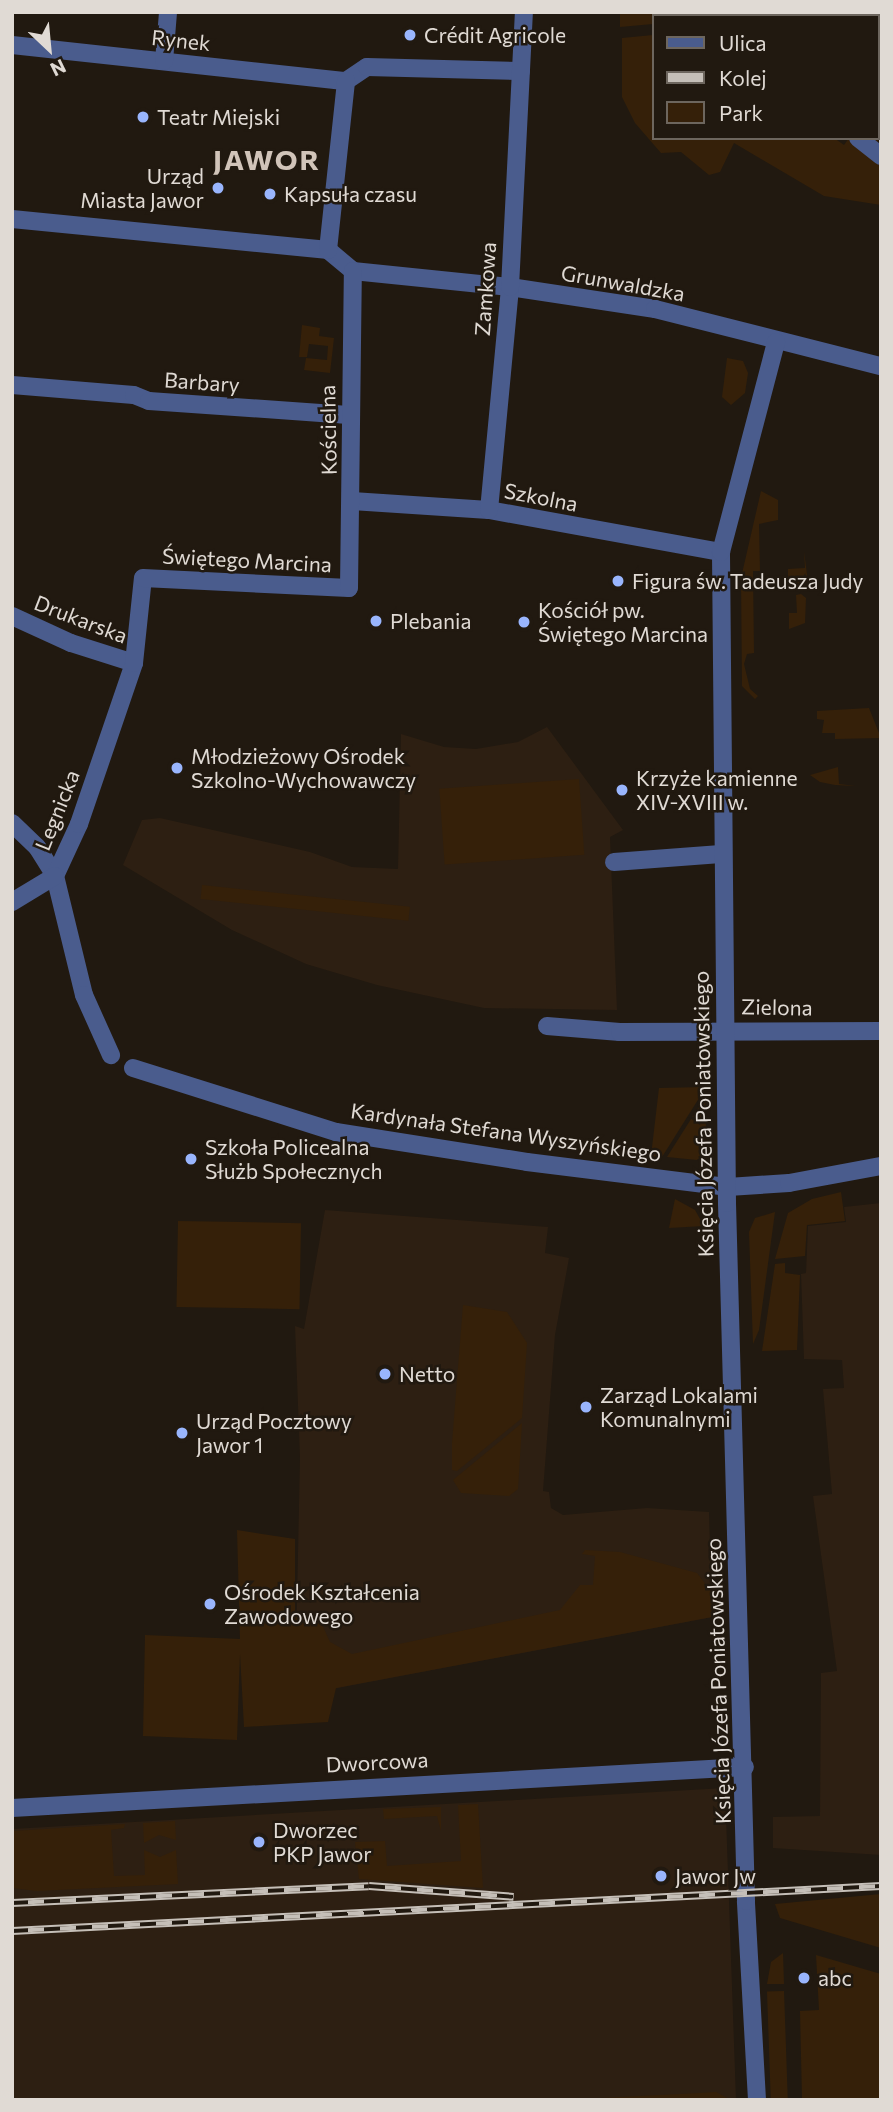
<!DOCTYPE html>
<html>
<head>
<meta charset="utf-8">
<style>
	body { margin:0 }
	#map { position:relative; width:893px; height:2112px; overflow:hidden; background:#211910; font-family:Commissioner,sans-serif }
	div>[style] { position:absolute }
	.built>* { inset:0; background:#2d1f12 }
	.green>* { inset:0; background:#352009; transform-origin:0 0 }
	.minor>* { height:18px; margin:-9px; padding:0 9px; transform-origin:9px; border-radius:9px; background:#4a5c8d }
	.rail>* { height:8px; margin-top:-4px; transform-origin:0; background:repeating-linear-gradient(90deg,#211910 0 16px,#c5bfb8 0 32px); box-sizing:border-box; border-block:2px solid #c5bfb8 }
	.dots>* { width:19px; height:19px; translate:-50% -50%; box-sizing:border-box; border:4px solid #211910; border-radius:50% }
	span { translate:-50% -50%; white-space:nowrap; text-align:center; line-height:1.15; -webkit-text-stroke:5px #211910; paint-order:stroke }
	.poi-label { font-size:21px; color:#e0dad4 }
	.left { translate:0 -50%; text-align:left }
	.right { translate:-100% -50%; text-align:right }
	.street-label { font-size:21px; color:#e0dad4 }
	.district-label { font-size:28px; color:#d1c4b9; font-weight:700; letter-spacing:2px }
	.frame { position:absolute; inset:0; border:14px solid #e0dad4; pointer-events:none }
	.legend { position:absolute; left:652px; top:14px; width:228px; height:126px; box-sizing:border-box; background:#211910; border:2px solid #6d665e; margin:0; padding:9px 12px; list-style:none; font-size:21px; color:#e0dad4 }
	.legend li { display:flex; align-items:center; gap:14px; height:35px }
	.legend b { width:35px; border:2px solid #6d665e }
	.north { position:absolute; left:14px; top:14px; width:70px; height:70px; -webkit-text-stroke:5px #211910; paint-order:stroke; rotate:154deg; font-size:19px; font-weight:700; line-height:28px; text-align:center; color:#e0dad4 }
	.north::after { content:''; display:block; margin:auto; width:24px; height:32px; background:#e0dad4; clip-path:polygon(50% 0,100% 100%,50% 72%,0 100%) }
</style>
</head>
<body>
<div id="map">
	<div class="built">
		<div style="clip-path:polygon(547px 727px,623px 830px,610px 837px,617px 1010px,484px 1008px,377px 985px,306px 964px,232px 930px,123px 865px,142px 820px,160px 818px,310px 852px,352px 867px,398px 869px,401px 734px,444px 747px,476px 749px,518px 742px)"></div>
		<div style="clip-path:polygon(881px 1203px,881px 1855px,773px 1848px,773px 1817px,820px 1816px,821px 1673px,837px 1671px,813px 1496px,832px 1494px,823px 1389px,844px 1388px,842px 1360px,804px 1359px,801px 1274px,806px 1273px,808px 1226px,846px 1222px,844px 1207px)"></div>
		<div style="clip-path:polygon(325px 1210px,548px 1227px,545px 1253px,569px 1258px,555px 1335px,543px 1491px,549px 1492px,551px 1508px,563px 1515px,647px 1508px,709px 1512px,712px 1617px,295px 1696px,300px 1458px,295px 1326px,304px 1329px)"></div>
		<div style="clip-path:polygon(725px 1788px,736px 2100px,12px 2100px,12px 1829px)"></div>
	</div>
	<div class="green">
		<div style="clip-path:polygon(620px 12px,683px 12px,683px 16px,653px 16px,653px 24px,620px 27px)"></div>
		<div style="clip-path:polygon(653px 35px,653px 138px,834px 138px,844px 145px,849px 138px,881px 164px,881px 205px,824px 196px,734px 143px,720px 172px,709px 175px,681px 152px,661px 153px,635px 123px,622px 97px,622px 38px)"></div>
		<div style="clip-path:polygon(877px 56px,881px 56px,878px 144px,870px 138px,877px 138px)"></div>
		<div style="clip-path:polygon(302px 325px,320px 328px,319px 336px,334px 338px,330px 373px,304px 370px,306px 358px,327px 360px,328px 346px,309px 344px,307px 357px,299px 357px)"></div>
		<div style="clip-path:polygon(727px 358px,743px 361px,748px 373px,745px 393px,731px 405px,722px 397px)"></div>
		<div style="clip-path:polygon(761px 491px,778px 500px,778px 520px,759px 524px,760px 571px,753px 571px,754px 653px,747px 654px,744px 664px,750px 689px,758px 696px,755px 699px,742px 686px,741px 578px)"></div>
		<div style="clip-path:polygon(804px 551px,808px 582px,788px 587px,788px 569px,805px 568px)"></div>
		<div style="clip-path:polygon(801px 594px,806px 598px,805px 623px,789px 629px,789px 613px,797px 613px,796px 595px)"></div>
		<div style="clip-path:polygon(869px 708px,881px 738px,835px 739px,835px 733px,822px 733px,824px 720px,817px 719px,817px 711px)"></div>
		<div style="clip-path:polygon(838px 767px,839px 784px,856px 786px,835px 785px,820px 782px,810px 775px)"></div>
		<div style="left:579px;top:779px;width:76px;height:140px;rotate:86deg"></div>
		<div style="left:202px;top:885px;width:209px;height:14px;rotate:6deg"></div>
		<div style="clip-path:polygon(706px 1087px,662px 1157px,651px 1156px,659px 1088px)"></div>
		<div style="clip-path:polygon(705px 1097px,707px 1161px,667px 1157px)"></div>
		<div style="clip-path:polygon(841px 1192px,845px 1221px,807px 1225px,805px 1256px,775px 1259px,788px 1213px,812px 1199px)"></div>
		<div style="clip-path:polygon(675px 1199px,695px 1210px,704px 1226px,669px 1228px)"></div>
		<div style="clip-path:polygon(775px 1212px,759px 1330px,753px 1344px,749px 1232px,755px 1218px)"></div>
		<div style="left:178px;top:1221px;width:123px;height:86px;rotate:1deg"></div>
		<div style="clip-path:polygon(785px 1263px,785px 1273px,800px 1275px,797px 1350px,762px 1351px,775px 1264px)"></div>
		<div style="clip-path:polygon(463px 1305px,507px 1312px,527px 1343px,522px 1418px,457px 1471px,452px 1470px,452px 1443px)"></div>
		<div style="clip-path:polygon(522px 1423px,518px 1489px,509px 1496px,461px 1493px,453px 1480px)"></div>
		<div style="clip-path:polygon(237px 1530px,295px 1539px,295px 1616px,319px 1618px,330px 1642px,352px 1654px,560px 1610px,580px 1585px,593px 1585px,595px 1556px,582px 1554px,585px 1550px,620px 1552px,697px 1573px,711px 1591px,712px 1617px,336px 1688px,328px 1722px,244px 1727px,240px 1654px,237px 1740px,143px 1736px,145px 1635px,240px 1639px)"></div>
		<div style="clip-path:polygon(478px 1804px,483px 1888px,359px 1879px,355px 1842px,385px 1841px,387px 1866px,461px 1861px,458px 1805px)"></div>
		<div style="clip-path:polygon(441px 1807px,441px 1831px,437px 1816px,384px 1819px,383px 1809px)"></div>
		<div style="clip-path:polygon(175px 1821px,176px 1840px,159px 1835px,144px 1843px,143px 1823px)"></div>
		<div style="clip-path:polygon(125px 1824px,124px 1828px,111px 1830px,114px 1876px,145px 1875px,144px 1850px,160px 1857px,176px 1850px,178px 1884px,37px 1891px,12px 1888px,12px 1831px)"></div>
		<div style="clip-path:polygon(881px 1894px,881px 1948px,780px 1918px,775px 1904px)"></div>
		<div style="clip-path:polygon(783px 1953px,784px 1984px,767px 1984px,771px 1962px)"></div>
		<div style="clip-path:polygon(816px 1955px,881px 1974px,881px 2100px,802px 2100px,800px 2011px,819px 2010px)"></div>
		<div style="left:784px;top:1991px;width:109px;height:17px;rotate:88deg"></div>
		<div style="clip-path:polygon(716px 2092px,731px 2100px,561px 2100px,700px 2093px)"></div>
	</div>
	<div class="minor">
		<div style="left:12px;top:45px;width:336px;rotate:6.2deg"></div>
		<div style="left:346px;top:81px;width:25px;rotate:-34deg"></div>
		<div style="left:367px;top:67px;width:154px;rotate:1.5deg"></div>
		<div style="left:164px;top:61px;width:49px;rotate:-85.3deg"></div>
		<div style="left:858px;top:138px;width:29px;rotate:38deg"></div>
		<div style="left:12px;top:219px;width:318px;rotate:5.6deg"></div>
		<div style="left:328px;top:250px;width:33px;rotate:40deg"></div>
		<div style="left:328px;top:250px;width:170px;rotate:-83.9deg"></div>
		<div style="left:353px;top:271px;width:158px;rotate:5.8deg"></div>
		<div style="left:510px;top:287px;width:147px;rotate:8.6deg"></div>
		<div style="left:655px;top:309px;width:233px;rotate:14.2deg"></div>
		<div style="left:12px;top:385px;width:122px;rotate:4.7deg"></div>
		<div style="left:134px;top:395px;width:16px;rotate:22deg"></div>
		<div style="left:149px;top:401px;width:200px;rotate:4deg"></div>
		<div style="left:352px;top:501px;width:137px;rotate:3.8deg"></div>
		<div style="left:489px;top:510px;width:236px;rotate:10.3deg"></div>
		<div style="left:489px;top:510px;width:224px;rotate:-84.6deg"></div>
		<div style="left:510px;top:287px;width:275px;rotate:-87.1deg"></div>
		<div style="left:12px;top:616px;width:65px;rotate:24.6deg"></div>
		<div style="left:71px;top:643px;width:66px;rotate:17.6deg"></div>
		<div style="left:12px;top:823px;width:35px;rotate:44deg"></div>
		<div style="left:37px;top:847px;width:34px;rotate:58deg"></div>
		<div style="left:55px;top:876px;width:122px;rotate:76.3deg"></div>
		<div style="left:84px;top:995px;width:66px;rotate:65.8deg"></div>
		<div style="left:614px;top:862px;width:107px;rotate:-4.3deg"></div>
		<div style="left:55px;top:876px;width:57px;rotate:-65.2deg"></div>
		<div style="left:79px;top:824px;width:170px;rotate:-71.1deg"></div>
		<div style="left:134px;top:663px;width:85px;rotate:-84deg"></div>
		<div style="left:143px;top:578px;width:206px;rotate:2.8deg"></div>
		<div style="left:349px;top:588px;width:317px;rotate:-89.3deg"></div>
		<div style="left:12px;top:902px;width:50px;rotate:-31.2deg"></div>
		<div style="left:547px;top:1026px;width:73px;rotate:4.7deg"></div>
		<div style="left:620px;top:1032px;width:261px;rotate:-0.2deg"></div>
		<div style="left:133px;top:1068px;width:213px;rotate:17.5deg"></div>
		<div style="left:336px;top:1132px;width:193px;rotate:8.9deg"></div>
		<div style="left:527px;top:1162px;width:203px;rotate:7.1deg"></div>
		<div style="left:728px;top:1187px;width:61px;rotate:-3.8deg"></div>
		<div style="left:789px;top:1183px;width:94px;rotate:-10.5deg"></div>
		<div style="left:12px;top:1808px;width:734px;rotate:-3.2deg"></div>
		<div style="left:757px;top:2100px;width:199px;rotate:-93.2deg"></div>
		<div style="left:746px;top:1901px;width:698px;rotate:-91.56deg"></div>
		<div style="left:727px;top:1203px;width:651px;rotate:-90.53deg"></div>
		<div style="left:721px;top:552px;width:217px;rotate:-75.3deg"></div>
	</div>
	<div class="rail">
		<div style="left:12px;top:1903px;width:357px;rotate:-2.7deg"></div>
		<div style="left:369px;top:1886px;width:145px;rotate:4.3deg"></div>
		<div style="left:12px;top:1931px;width:870px;rotate:-2.96deg"></div>
	</div>
	<div class="dots">
		<div style="left:410px;top:35px;background:#99b5fd"></div>
		<div style="left:143px;top:117px;background:#99b5fd"></div>
		<div style="left:218px;top:188px;background:#99b5fd"></div>
		<div style="left:270px;top:194px;background:#99b5fd"></div>
		<div style="left:618px;top:581px;background:#99b5fd"></div>
		<div style="left:376px;top:621px;background:#99b5fd"></div>
		<div style="left:524px;top:622px;background:#99b5fd"></div>
		<div style="left:177px;top:768px;background:#99b5fd"></div>
		<div style="left:622px;top:790px;background:#99b5fd"></div>
		<div style="left:191px;top:1159px;background:#99b5fd"></div>
		<div style="left:385px;top:1374px;background:#99b5fd"></div>
		<div style="left:586px;top:1407px;background:#99b5fd"></div>
		<div style="left:182px;top:1433px;background:#99b5fd"></div>
		<div style="left:210px;top:1604px;background:#99b5fd"></div>
		<div style="left:259px;top:1842px;background:#99b5fd"></div>
		<div style="left:661px;top:1876px;background:#99b5fd"></div>
		<div style="left:804px;top:1978px;background:#99b5fd"></div>
	</div>
	<div class="poi-label">
		<span class="left" style="left:424px;top:35px">Crédit Agricole</span>
		<span class="left" style="left:157px;top:117px">Teatr Miejski</span>
		<span class="right" style="left:204px;top:188px">Urząd<br>Miasta Jawor</span>
		<span class="left" style="left:284px;top:194px">Kapsuła czasu</span>
		<span class="left" style="left:632px;top:581px">Figura św. Tadeusza Judy</span>
		<span class="left" style="left:538px;top:622px">Kościół pw.<br>Świętego Marcina</span>
		<span class="left" style="left:390px;top:621px">Plebania</span>
		<span class="left" style="left:191px;top:768px">Młodzieżowy Ośrodek<br>Szkolno-Wychowawczy</span>
		<span class="left" style="left:636px;top:790px">Krzyże kamienne<br>XIV-XVIII w.</span>
		<span class="left" style="left:205px;top:1159px">Szkoła Policealna<br>Służb Społecznych</span>
		<span class="left" style="left:399px;top:1374px">Netto</span>
		<span class="left" style="left:600px;top:1407px">Zarząd Lokalami<br>Komunalnymi</span>
		<span class="left" style="left:196px;top:1433px">Urząd Pocztowy<br>Jawor 1</span>
		<span class="left" style="left:224px;top:1604px">Ośrodek Kształcenia<br>Zawodowego</span>
		<span class="left" style="left:273px;top:1842px">Dworzec<br>PKP Jawor</span>
		<span class="left" style="left:675px;top:1876px">Jawor Jw</span>
		<span class="left" style="left:818px;top:1978px">abc</span>
	</div>
	<div class="street-label">
		<span style="left:181px;top:40px;rotate:6deg">Rynek</span>
		<span style="left:623px;top:283px;rotate:10deg">Grunwaldzka</span>
		<span style="left:485px;top:289px;rotate:-86deg">Zamkowa</span>
		<span style="left:202px;top:382px;rotate:4deg">Barbary</span>
		<span style="left:328px;top:430px;rotate:-91deg">Kościelna</span>
		<span style="left:541px;top:497px;rotate:11deg">Szkolna</span>
		<span style="left:247px;top:560px;rotate:3deg">Świętego Marcina</span>
		<span style="left:81px;top:619px;rotate:21deg">Drukarska</span>
		<span style="left:57px;top:810px;rotate:-68deg">Legnicka</span>
		<span style="left:777px;top:1007px;rotate:1deg">Zielona</span>
		<span style="left:703px;top:1114px;rotate:-91deg">Księcia Józefa Poniatowskiego</span>
		<span style="left:506px;top:1132px;rotate:8deg">Kardynała Stefana Wyszyńskiego</span>
		<span style="left:718px;top:1681px;rotate:-92deg">Księcia Józefa Poniatowskiego</span>
		<span style="left:377px;top:1762px;rotate:-3deg">Dworcowa</span>
	</div>
	<div class="district-label">
		<span style="left:267px;top:159px">JAWOR</span>
	</div>
	<div class="frame"></div>
	<ul class="legend">
	<li><b style="height:9px;background:#4a5c8d"></b>Ulica</li>
	<li><b style="height:9px;background:#c5bfb8"></b>Kolej</li>
	<li><b style="height:19px;background:#352009"></b>Park</li>
	</ul>
	<div class="north">N</div>
</div>
</body>
</html>
